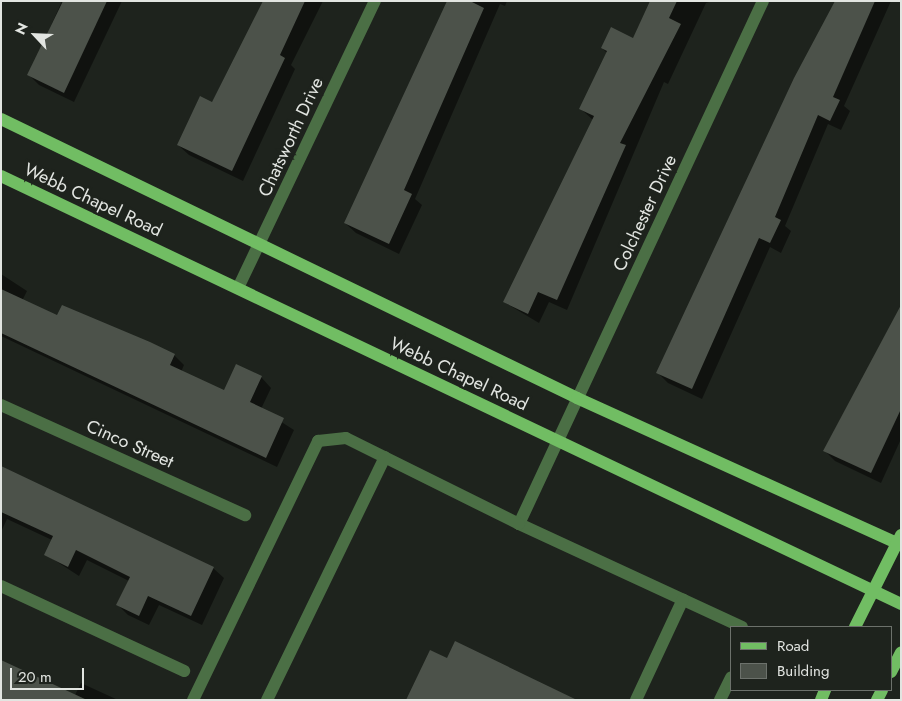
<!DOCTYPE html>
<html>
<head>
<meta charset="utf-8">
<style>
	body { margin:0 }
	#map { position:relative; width:902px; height:701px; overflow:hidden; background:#1e231d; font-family:Jost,sans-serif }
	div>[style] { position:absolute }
	.shadow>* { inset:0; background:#0007 }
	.building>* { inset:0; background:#4c524a }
	.minor>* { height:12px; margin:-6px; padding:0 6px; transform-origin:6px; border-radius:6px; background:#4b6f45 }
	.major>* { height:12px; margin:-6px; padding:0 6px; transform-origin:6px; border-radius:6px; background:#71bd63 }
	span { translate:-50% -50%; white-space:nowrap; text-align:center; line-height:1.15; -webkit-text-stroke:5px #1e231d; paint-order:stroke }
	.street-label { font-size:18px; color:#e2e5e1 }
	.frame { position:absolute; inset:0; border:2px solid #e2e5e1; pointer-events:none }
	.legend { position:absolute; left:730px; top:626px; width:162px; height:65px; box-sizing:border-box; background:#1e231d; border:1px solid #6c716b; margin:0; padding:6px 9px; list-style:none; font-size:15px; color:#e2e5e1 }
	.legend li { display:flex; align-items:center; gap:10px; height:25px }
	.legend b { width:25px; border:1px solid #6c716b }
	.north { position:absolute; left:10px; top:10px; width:50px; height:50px; -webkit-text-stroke:4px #1e231d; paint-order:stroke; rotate:295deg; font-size:14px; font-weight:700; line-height:20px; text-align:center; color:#e2e5e1 }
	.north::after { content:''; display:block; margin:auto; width:18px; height:22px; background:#e2e5e1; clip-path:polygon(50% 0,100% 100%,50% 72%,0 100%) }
	.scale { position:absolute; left:10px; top:668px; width:74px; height:22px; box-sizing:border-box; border:2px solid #e2e5e1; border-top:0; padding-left:6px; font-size:15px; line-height:18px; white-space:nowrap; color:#e2e5e1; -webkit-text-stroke:4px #1e231d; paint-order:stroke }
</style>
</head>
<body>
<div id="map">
	<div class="shadow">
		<div style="clip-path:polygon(62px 1px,122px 1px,74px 102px,39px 85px,29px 75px)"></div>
		<div style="clip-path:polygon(264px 1px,323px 1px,291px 65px,295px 69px,243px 181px,189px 155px,178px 145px,212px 103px)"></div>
		<div style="clip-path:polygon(449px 1px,507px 1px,505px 6px,500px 4px,415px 199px,422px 205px,399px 254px,356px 233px,345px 223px)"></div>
		<div style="clip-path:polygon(651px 1px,712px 1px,706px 3px,668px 84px,664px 82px,567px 310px,549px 302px,539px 323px,504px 302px,593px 120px,581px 109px,607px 53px,602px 48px,633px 39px)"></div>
		<div style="clip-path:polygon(836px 1px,891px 1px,844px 106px,850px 111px,841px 130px,828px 124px,785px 226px,791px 231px,781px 253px,770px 247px,702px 399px,668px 383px,658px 373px)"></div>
		<div style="clip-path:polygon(1px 274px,27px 291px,22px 301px,58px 317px,174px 355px,184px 365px,181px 372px,224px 392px,261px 377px,271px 388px,261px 409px,294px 430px,277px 467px,1px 336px)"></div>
		<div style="clip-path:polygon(901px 308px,901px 439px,881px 483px,835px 461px,824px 450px)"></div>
		<div style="clip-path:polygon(1px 468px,213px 568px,224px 578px,202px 625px,159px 605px,149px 625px,128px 615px,118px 605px,129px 581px,87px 560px,79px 576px,45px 554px,52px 540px,7px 519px,1px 532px)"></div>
		<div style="clip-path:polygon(81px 683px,118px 700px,1px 700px,75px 695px)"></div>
	</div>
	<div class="building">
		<div style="clip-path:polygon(63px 1px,107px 1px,64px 93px,27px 75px)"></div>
		<div style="clip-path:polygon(263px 1px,305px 1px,280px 55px,285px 58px,232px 171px,177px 145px,200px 96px,212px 102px)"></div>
		<div style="clip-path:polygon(447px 1px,470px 1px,484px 8px,404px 190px,412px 194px,389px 244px,344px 223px)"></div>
		<div style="clip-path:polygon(650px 1px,677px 1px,669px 18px,681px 24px,620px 143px,626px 145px,557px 300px,538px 292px,528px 314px,503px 302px,594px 116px,579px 109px,607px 51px,601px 48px,611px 27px,633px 38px)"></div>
		<div style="clip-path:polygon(835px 1px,875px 1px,833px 97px,840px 100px,830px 121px,818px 115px,775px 217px,781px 220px,770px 243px,759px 238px,692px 389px,656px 373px,794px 78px)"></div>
		<div style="clip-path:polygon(1px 289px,57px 315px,62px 305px,150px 342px,175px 354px,170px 365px,224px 390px,236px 364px,262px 376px,250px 402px,284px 418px,266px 458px,1px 333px)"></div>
		<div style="clip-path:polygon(901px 305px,901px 409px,871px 473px,823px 451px)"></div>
		<div style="clip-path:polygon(1px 466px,214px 567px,191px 616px,148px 596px,139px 616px,116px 605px,130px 577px,76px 550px,68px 567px,44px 555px,53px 536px,1px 512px)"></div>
		<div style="clip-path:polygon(455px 641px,577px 700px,406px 700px,430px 650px,447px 658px)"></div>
		<div style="clip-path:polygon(1px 660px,87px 700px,1px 700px)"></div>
	</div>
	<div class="minor">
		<div style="left:238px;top:288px;width:318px;rotate:-64.5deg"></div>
		<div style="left:1px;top:405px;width:268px;rotate:24.3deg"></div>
		<div style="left:1px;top:586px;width:202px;rotate:24.9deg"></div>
		<div style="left:742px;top:627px;width:246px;rotate:-155.2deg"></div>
		<div style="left:519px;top:524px;width:577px;rotate:-64.99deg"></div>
		<div style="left:193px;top:700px;width:288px;rotate:-64.2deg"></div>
		<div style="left:318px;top:441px;width:28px;rotate:-6deg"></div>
		<div style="left:346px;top:438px;width:193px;rotate:26.4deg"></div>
		<div style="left:267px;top:700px;width:270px;rotate:-64.1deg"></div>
		<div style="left:636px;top:700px;width:111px;rotate:-65deg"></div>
		<div style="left:720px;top:700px;width:25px;rotate:-64deg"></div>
	</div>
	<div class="major">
		<div style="left:1px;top:119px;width:640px;rotate:25.84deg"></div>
		<div style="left:577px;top:398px;width:356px;rotate:24.4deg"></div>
		<div style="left:1px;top:176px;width:997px;rotate:25.43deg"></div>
		<div style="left:855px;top:627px;width:103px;rotate:-63.4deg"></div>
		<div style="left:891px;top:672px;width:22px;rotate:-63deg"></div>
		<div style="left:821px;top:700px;width:11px;rotate:-68deg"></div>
		<div style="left:877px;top:700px;width:11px;rotate:-63deg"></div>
	</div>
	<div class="street-label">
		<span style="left:291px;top:137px;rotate:-65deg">Chatsworth Drive</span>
		<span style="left:93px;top:200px;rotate:25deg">Webb Chapel Road</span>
		<span style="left:645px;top:213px;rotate:-65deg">Colchester Drive</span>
		<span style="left:459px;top:374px;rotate:25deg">Webb Chapel Road</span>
		<span style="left:130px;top:444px;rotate:24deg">Cinco Street</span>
	</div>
	<div class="frame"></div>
	<ul class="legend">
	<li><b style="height:6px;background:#71bd63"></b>Road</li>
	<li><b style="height:14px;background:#4c524a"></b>Building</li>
	</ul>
	<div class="north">N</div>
	<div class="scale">20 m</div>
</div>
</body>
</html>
